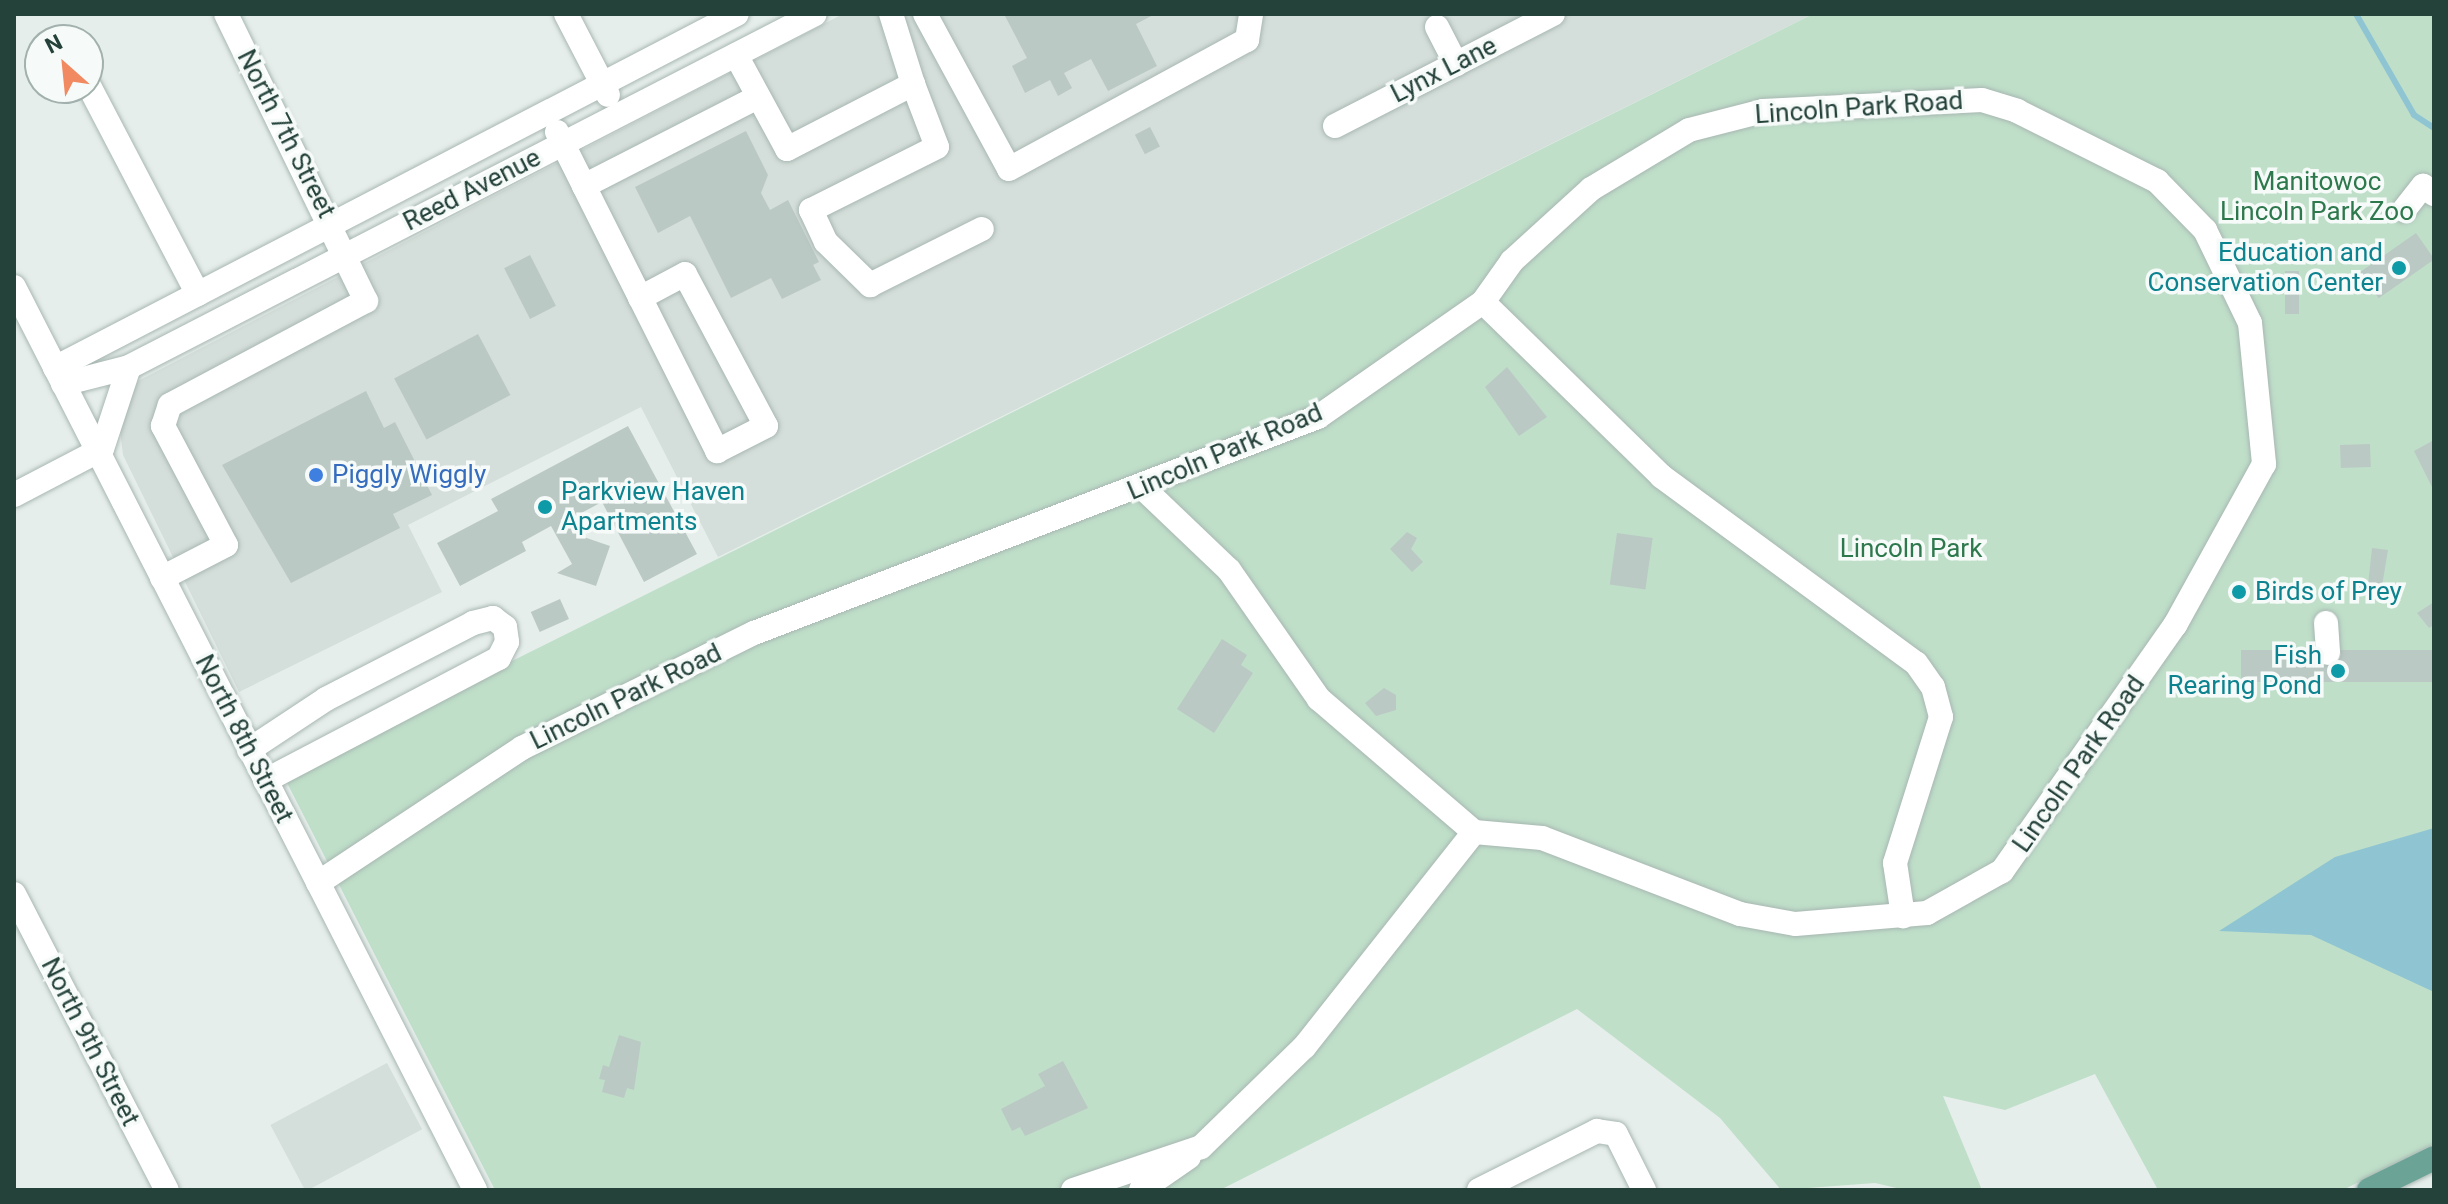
<!DOCTYPE html>
<html>
<head>
<meta charset="utf-8">
<style>
	body { margin:0 }
	#map { position:relative; width:2448px; height:1204px; overflow:hidden; background:#e6eeeb; font-family:Roboto,sans-serif }
	div>[style] { position:absolute }
	.built>* { inset:0; background:#d4deda; transform-origin:0 0 }
	.green>* { inset:0; background:#bfdfc9 }
	.water>* { inset:0; background:#8fc5d2 }
	.stream>* { height:6px; margin:-3px; padding:0 3px; transform-origin:3px; border-radius:3px; background:#8fc5d2 }
	.building>* { inset:0; background:#bbc9c4; transform-origin:0 0 }
	.roads { filter:drop-shadow(0 0 2px #a8b7b2) drop-shadow(0 0 2px #a8b7b2) }
	.minor>* { height:24px; margin:-12px; padding:0 12px; transform-origin:12px; border-radius:12px; background:#fff }
	.major>* { height:24px; margin:-12px; padding:0 12px; transform-origin:12px; border-radius:12px; background:#6ba397 }
	.dots>* { width:22px; height:22px; translate:-50% -50%; box-sizing:border-box; border:4px solid #f6fbf9; border-radius:50% }
	span { translate:-50% -50%; white-space:nowrap; text-align:center; line-height:1.15; -webkit-text-stroke:7px #f6fbf9; paint-order:stroke }
	.street-label { font-size:26px; color:#24413a }
	.park-label { font-size:26px; color:#2e784d }
	.culture-label { font-size:26px; color:#0d838f }
	.right { translate:-100% -50%; text-align:right }
	.left { translate:0 -50%; text-align:left }
	.shop-label { font-size:26px; color:#366cbe }
	.frame { position:absolute; inset:0; border:16px solid #24413a; pointer-events:none }
	.north { position:absolute; left:24px; top:24px; width:80px; height:80px; box-sizing:border-box; background:#f6fbf9; border:2px solid #a2b1ad; border-radius:50%; rotate:333deg; font-size:22px; font-weight:700; line-height:32px; text-align:center; color:#24413a }
	.north::after { content:''; display:block; margin:auto; width:28px; height:36px; background:#f18961; clip-path:polygon(50% 0,100% 100%,50% 72%,0 100%) }
</style>
</head>
<body>
<div id="map">
	<div class="built">
		<div style="clip-path:polygon(843px 14px,1813px 14px,718px 557px,641px 407px,408px 525px,442px 592px,239px 692px,123px 455px,119px 422px,138px 381px)"></div>
		<div style="left:387px;top:1063px;width:75px;height:132px;rotate:62deg"></div>
	</div>
	<div class="green">
		<div style="clip-path:polygon(1813px 14px,2434px 14px,2434px 1144px,2343px 1190px,2158px 1190px,2095px 1074px,2005px 1110px,1943px 1096px,1982px 1190px,1905px 1190px,1875px 1183px,1781px 1190px,1720px 1118px,1577px 1009px,1220px 1190px,495px 1190px,283px 775px)"></div>
	</div>
	<div class="water">
		<div style="clip-path:polygon(2434px 828px,2434px 992px,2311px 935px,2219px 931px,2335px 857px)"></div>
	</div>
	<div class="stream">
		<div style="left:2356px;top:14px;width:116px;rotate:60.1deg"></div>
		<div style="left:2414px;top:115px;width:24px;rotate:33deg"></div>
	</div>
	<div class="building">
		<div style="clip-path:polygon(1004px 14px,1155px 14px,1136px 24px,1157px 66px,1108px 91px,1091px 59px,1064px 73px,1072px 88px,1058px 96px,1050px 80px,1025px 93px,1012px 66px,1027px 58px)"></div>
		<div style="left:1150px;top:127px;width:22px;height:17px;rotate:63deg"></div>
		<div style="clip-path:polygon(746px 131px,768px 175px,761px 193px,770px 210px,788px 200px,819px 262px,813px 265px,821px 280px,782px 299px,771px 278px,731px 298px,690px 216px,658px 233px,635px 187px)"></div>
		<div style="left:2416px;top:233px;width:32px;height:68px;rotate:55deg"></div>
		<div style="left:530px;top:255px;width:57px;height:29px;rotate:63deg"></div>
		<div style="left:2285px;top:271px;width:14px;height:43px"></div>
		<div style="left:478px;top:334px;width:69px;height:95px;rotate:62deg"></div>
		<div style="clip-path:polygon(1507px 367px,1547px 417px,1519px 436px,1485px 387px)"></div>
		<div style="clip-path:polygon(366px 391px,384px 428px,395px 422px,432px 495px,393px 514px,400px 528px,291px 583px,222px 465px)"></div>
		<div style="clip-path:polygon(628px 426px,697px 554px,644px 582px,602px 502px,570px 519px,578px 535px,610px 546px,596px 586px,557px 573px,572px 564px,551px 526px,522px 542px,526px 551px,460px 586px,437px 543px,498px 511px,491px 499px)"></div>
		<div style="clip-path:polygon(2434px 440px,2434px 491px,2414px 451px)"></div>
		<div style="left:2370px;top:444px;width:23px;height:30px;rotate:88deg"></div>
		<div style="clip-path:polygon(1407px 532px,1417px 538px,1411px 549px,1423px 562px,1412px 572px,1390px 549px)"></div>
		<div style="left:1617px;top:533px;width:36px;height:52px;rotate:8deg"></div>
		<div style="clip-path:polygon(2372px 548px,2388px 550px,2382px 586px,2368px 585px)"></div>
		<div style="left:560px;top:599px;width:22px;height:32px;rotate:66deg"></div>
		<div style="clip-path:polygon(2434px 602px,2434px 625px,2429px 628px,2417px 613px)"></div>
		<div style="clip-path:polygon(1222px 639px,1247px 655px,1241px 665px,1253px 673px,1214px 733px,1177px 709px)"></div>
		<div style="left:2434px;top:650px;width:32px;height:193px;rotate:90deg"></div>
		<div style="clip-path:polygon(1384px 688px,1396px 695px,1396px 710px,1376px 716px,1365px 703px)"></div>
		<div style="clip-path:polygon(619px 1035px,641px 1042px,634px 1090px,627px 1088px,624px 1098px,602px 1092px,605px 1080px,599px 1079px,603px 1065px,609px 1067px)"></div>
		<div style="clip-path:polygon(1063px 1061px,1088px 1108px,1025px 1136px,1020px 1127px,1012px 1131px,1001px 1109px,1045px 1086px,1038px 1074px)"></div>
	</div>
	<div class="roads">
		<div class="minor">
			<div style="left:566px;top:14px;width:91px;rotate:62.6deg"></div>
			<div style="left:925px;top:14px;width:176px;rotate:61.5deg"></div>
			<div style="left:1009px;top:169px;width:271px;rotate:-28.5deg"></div>
			<div style="left:1247px;top:40px;width:26px;rotate:-81deg"></div>
			<div style="left:1437px;top:27px;width:42px;rotate:62.8deg"></div>
			<div style="left:736px;top:55px;width:107px;rotate:61.5deg"></div>
			<div style="left:787px;top:149px;width:142px;rotate:-27.3deg"></div>
			<div style="left:913px;top:84px;width:73px;rotate:-107.4deg"></div>
			<div style="left:88px;top:84px;width:237px;rotate:62.4deg"></div>
			<div style="left:913px;top:84px;width:67px;rotate:69.1deg"></div>
			<div style="left:937px;top:147px;width:141px;rotate:153.4deg"></div>
			<div style="left:811px;top:210px;width:35px;rotate:65deg"></div>
			<div style="left:826px;top:242px;width:62px;rotate:44.3deg"></div>
			<div style="left:870px;top:285px;width:125px;rotate:-26.6deg"></div>
			<div style="left:1335px;top:126px;width:245px;rotate:-27.2deg"></div>
			<div style="left:557px;top:132px;width:60px;rotate:63.4deg"></div>
			<div style="left:584px;top:186px;width:297px;rotate:63.3deg"></div>
			<div style="left:717px;top:451px;width:55px;rotate:-27deg"></div>
			<div style="left:766px;top:426px;width:172px;rotate:-118.1deg"></div>
			<div style="left:685px;top:274px;width:51px;rotate:151.9deg"></div>
			<div style="left:584px;top:186px;width:195px;rotate:-27.1deg"></div>
			<div style="left:2404px;top:210px;width:31px;rotate:-52deg"></div>
			<div style="left:2423px;top:186px;width:14px;rotate:36deg"></div>
			<div style="left:14px;top:287px;width:1014px;rotate:62.95deg"></div>
			<div style="left:1483px;top:302px;width:249px;rotate:44.3deg"></div>
			<div style="left:1661px;top:476px;width:316px;rotate:36.3deg"></div>
			<div style="left:1916px;top:663px;width:29px;rotate:55deg"></div>
			<div style="left:1933px;top:687px;width:31px;rotate:75deg"></div>
			<div style="left:1941px;top:717px;width:153px;rotate:107.5deg"></div>
			<div style="left:1895px;top:863px;width:54px;rotate:81.4deg"></div>
			<div style="left:55px;top:368px;width:768px;rotate:-27.43deg"></div>
			<div style="left:63px;top:384px;width:68px;rotate:-14.4deg"></div>
			<div style="left:129px;top:367px;width:771px;rotate:-27.23deg"></div>
			<div style="left:1142px;top:487px;width:120px;rotate:43.7deg"></div>
			<div style="left:1229px;top:570px;width:157px;rotate:55.1deg"></div>
			<div style="left:1319px;top:699px;width:204px;rotate:40.6deg"></div>
			<div style="left:14px;top:495px;width:99px;rotate:-27.6deg"></div>
			<div style="left:102px;top:449px;width:86px;rotate:-71.8deg"></div>
			<div style="left:162px;top:578px;width:72px;rotate:-27.3deg"></div>
			<div style="left:226px;top:545px;width:135px;rotate:-117.9deg"></div>
			<div style="left:163px;top:426px;width:22px;rotate:-72deg"></div>
			<div style="left:170px;top:405px;width:222px;rotate:-28deg"></div>
			<div style="left:366px;top:301px;width:319px;rotate:-116deg"></div>
			<div style="left:2326px;top:623px;width:30px;rotate:86deg"></div>
			<div style="left:249px;top:750px;width:92px;rotate:-33.5deg"></div>
			<div style="left:326px;top:699px;width:165px;rotate:-27.3deg"></div>
			<div style="left:473px;top:623px;width:21px;rotate:-14deg"></div>
			<div style="left:493px;top:618px;width:15px;rotate:37deg"></div>
			<div style="left:505px;top:627px;width:15px;rotate:82deg"></div>
			<div style="left:507px;top:642px;width:18px;rotate:117deg"></div>
			<div style="left:499px;top:658px;width:264px;rotate:152.3deg"></div>
			<div style="left:318px;top:883px;width:245px;rotate:-33.5deg"></div>
			<div style="left:522px;top:748px;width:259px;rotate:-26.4deg"></div>
			<div style="left:754px;top:633px;width:604px;rotate:-20.96deg"></div>
			<div style="left:1318px;top:417px;width:201px;rotate:-34.9deg"></div>
			<div style="left:1483px;top:302px;width:50px;rotate:-54.7deg"></div>
			<div style="left:1512px;top:261px;width:107px;rotate:-42.3deg"></div>
			<div style="left:1591px;top:189px;width:114px;rotate:-31deg"></div>
			<div style="left:1689px;top:130px;width:76px;rotate:-14.4deg"></div>
			<div style="left:1763px;top:111px;width:219px;rotate:-2.9deg"></div>
			<div style="left:1982px;top:100px;width:37px;rotate:17deg"></div>
			<div style="left:2017px;top:111px;width:157px;rotate:26.6deg"></div>
			<div style="left:2157px;top:181px;width:69px;rotate:45.6deg"></div>
			<div style="left:2205px;top:230px;width:103px;rotate:64.2deg"></div>
			<div style="left:2250px;top:323px;width:142px;rotate:84.3deg"></div>
			<div style="left:2264px;top:464px;width:184px;rotate:118.9deg"></div>
			<div style="left:2175px;top:625px;width:301px;rotate:125.1deg"></div>
			<div style="left:2002px;top:871px;width:86px;rotate:150.8deg"></div>
			<div style="left:1927px;top:913px;width:132px;rotate:175.2deg"></div>
			<div style="left:1795px;top:924px;width:56px;rotate:-169.7deg"></div>
			<div style="left:1740px;top:914px;width:212px;rotate:-159deg"></div>
			<div style="left:1542px;top:838px;width:68px;rotate:-175deg"></div>
			<div style="left:1474px;top:832px;width:274px;rotate:128.3deg"></div>
			<div style="left:1304px;top:1047px;width:144px;rotate:135.8deg"></div>
			<div style="left:1201px;top:1147px;width:135px;rotate:161.4deg"></div>
			<div style="left:14px;top:894px;width:333px;rotate:62.7deg"></div>
			<div style="left:1141px;top:1190px;width:58px;rotate:-34.5deg"></div>
			<div style="left:1479px;top:1190px;width:132px;rotate:-26.6deg"></div>
			<div style="left:1597px;top:1131px;width:19px;rotate:9deg"></div>
			<div style="left:1616px;top:1134px;width:63px;rotate:63.4deg"></div>
		</div>
		<div class="major">
			<div style="left:2369px;top:1190px;width:72px;rotate:-26.2deg"></div>
		</div>
	</div>
	<div class="dots">
		<div style="left:2399px;top:268px;background:#0f9aa8"></div>
		<div style="left:316px;top:475px;background:#3f7fe0"></div>
		<div style="left:545px;top:507px;background:#0f9aa8"></div>
		<div style="left:2239px;top:592px;background:#0f9aa8"></div>
		<div style="left:2338px;top:671px;background:#0f9aa8"></div>
	</div>
	<div class="street-label">
		<span style="left:1444px;top:70px;rotate:-27deg">Lynx Lane</span>
		<span style="left:1859px;top:108px;rotate:-4deg">Lincoln Park Road</span>
		<span style="left:286px;top:134px;rotate:63deg">North 7th Street</span>
		<span style="left:472px;top:190px;rotate:-27deg">Reed Avenue</span>
		<span style="left:1225px;top:452px;rotate:-23deg">Lincoln Park Road</span>
		<span style="left:626px;top:697px;rotate:-26deg">Lincoln Park Road</span>
		<span style="left:244px;top:739px;rotate:63deg">North 8th Street</span>
		<span style="left:2079px;top:764px;rotate:-55deg">Lincoln Park Road</span>
		<span style="left:90px;top:1042px;rotate:63deg">North 9th Street</span>
	</div>
	<div class="park-label">
		<span style="left:2317px;top:197px">Manitowoc<br>Lincoln Park Zoo</span>
		<span style="left:1911px;top:549px">Lincoln Park</span>
	</div>
	<div class="culture-label">
		<span class="right" style="left:2383px;top:268px">Education and<br>Conservation Center</span>
		<span class="left" style="left:561px;top:507px">Parkview Haven<br>Apartments</span>
		<span class="left" style="left:2255px;top:592px">Birds of Prey</span>
		<span class="right" style="left:2322px;top:671px">Fish<br>Rearing Pond</span>
	</div>
	<div class="shop-label">
		<span class="left" style="left:332px;top:475px">Piggly Wiggly</span>
	</div>
	<div class="frame"></div>
	<div class="north">N</div>
</div>
</body>
</html>
